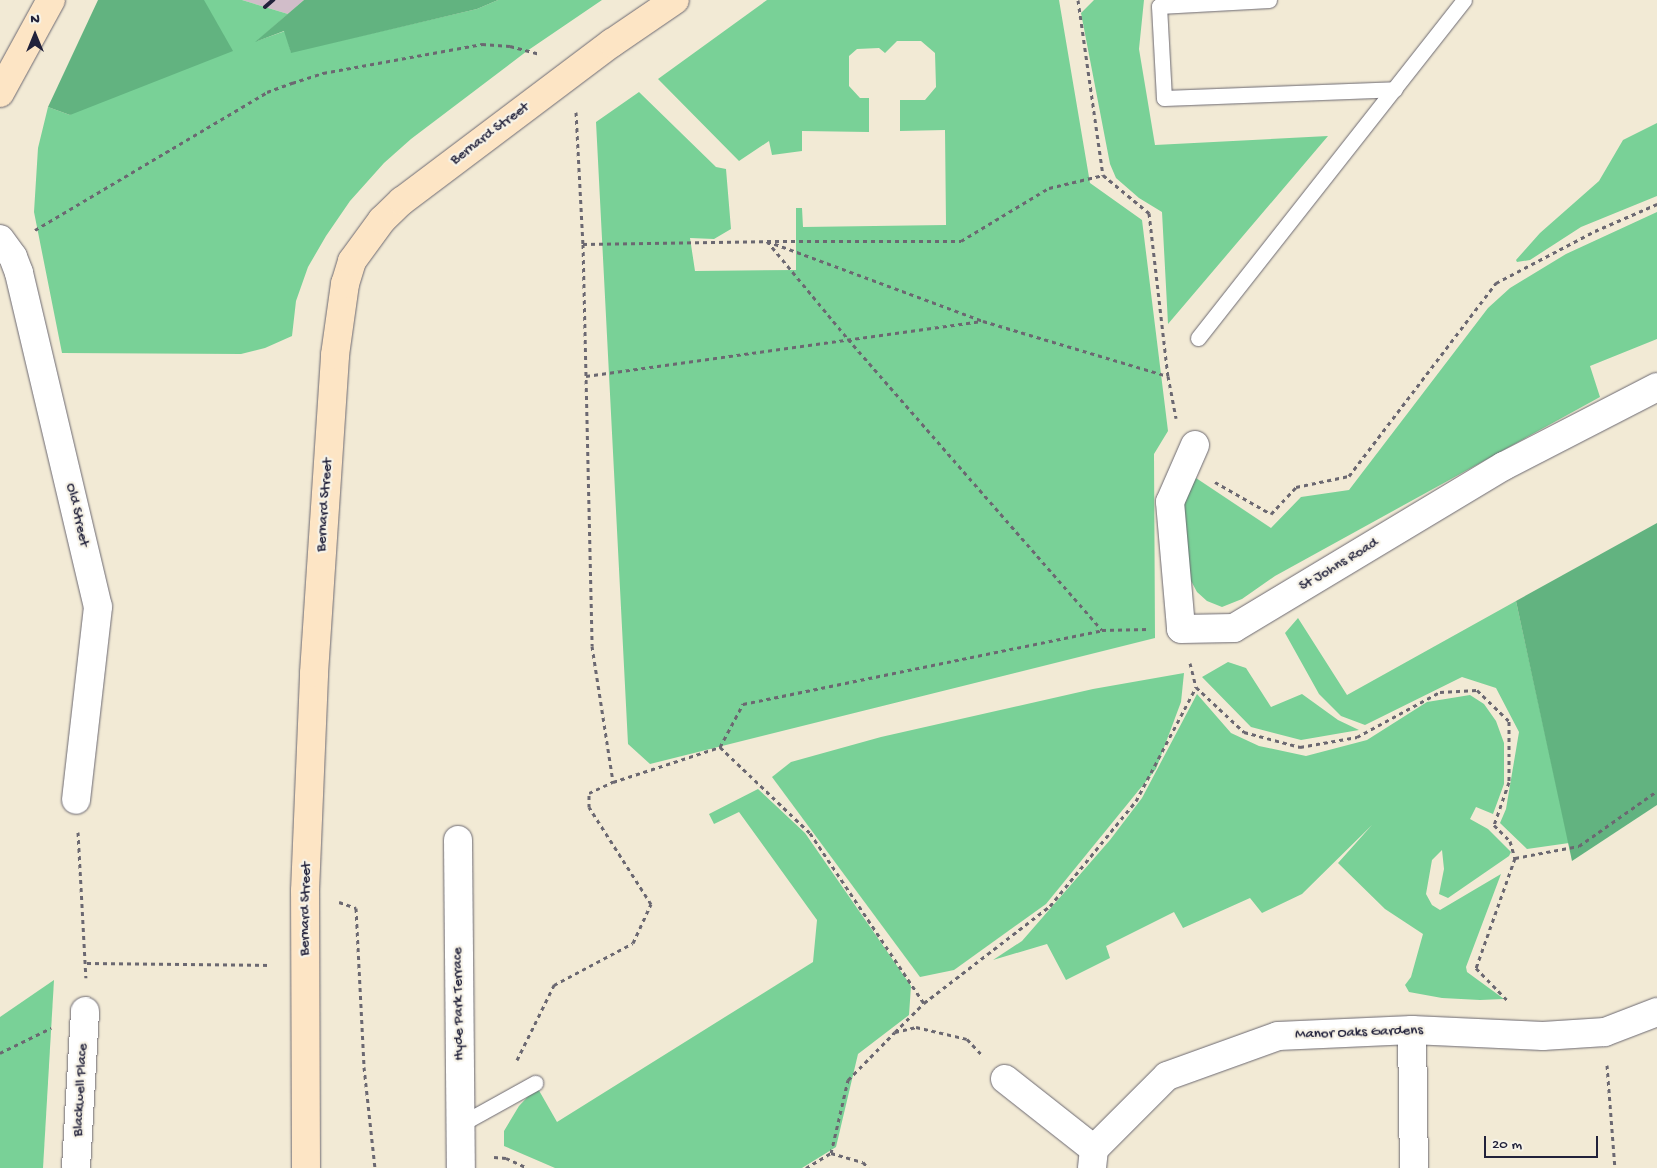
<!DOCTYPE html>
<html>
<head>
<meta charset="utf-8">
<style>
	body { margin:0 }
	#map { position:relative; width:1657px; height:1168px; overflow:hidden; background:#f2ead5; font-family:"Gochi Hand",sans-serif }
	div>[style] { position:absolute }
	.industrial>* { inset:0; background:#d1bdc9 }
	.green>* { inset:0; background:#79d197 }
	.forest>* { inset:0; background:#62b380 }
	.path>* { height:3px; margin-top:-1.5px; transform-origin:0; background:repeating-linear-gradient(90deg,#6b6871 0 4px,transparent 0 8px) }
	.roads { filter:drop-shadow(0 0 1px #6b6871) drop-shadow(0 0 1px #6b6871) }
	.lane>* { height:15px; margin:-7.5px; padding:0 7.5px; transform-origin:7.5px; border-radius:7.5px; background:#fff }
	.street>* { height:28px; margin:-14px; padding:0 14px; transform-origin:14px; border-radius:14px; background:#fff }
	.secondary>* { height:28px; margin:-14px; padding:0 14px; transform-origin:14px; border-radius:14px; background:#fde5c5 }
	.rail>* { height:4px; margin:-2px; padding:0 2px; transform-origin:2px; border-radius:2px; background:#22223b }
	span { translate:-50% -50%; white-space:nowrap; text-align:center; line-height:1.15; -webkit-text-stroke:4.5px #f7f3e8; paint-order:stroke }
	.street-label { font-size:15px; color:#22223b }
	.north { position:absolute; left:10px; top:10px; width:50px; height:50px; -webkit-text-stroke:4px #f7f3e8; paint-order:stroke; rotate:0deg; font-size:14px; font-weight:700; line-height:20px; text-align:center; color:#22223b }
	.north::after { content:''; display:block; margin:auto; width:18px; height:22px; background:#22223b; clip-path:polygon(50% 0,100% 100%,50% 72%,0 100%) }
	.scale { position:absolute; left:1484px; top:1136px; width:114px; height:22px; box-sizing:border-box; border:2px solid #22223b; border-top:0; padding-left:6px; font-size:15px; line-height:18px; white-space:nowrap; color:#22223b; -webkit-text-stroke:4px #f7f3e8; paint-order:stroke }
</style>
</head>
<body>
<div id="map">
	<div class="industrial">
		<div style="clip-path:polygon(242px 0,304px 0,288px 14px)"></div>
	</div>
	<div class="green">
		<div style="clip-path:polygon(194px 0,242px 0,288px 14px,257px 41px,285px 31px,291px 52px,477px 9px,498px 0,602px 0,527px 51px,411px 139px,384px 163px,350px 201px,326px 236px,308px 267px,296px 301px,292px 336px,265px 348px,241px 354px,62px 353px,34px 212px,38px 148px,48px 107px,70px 115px)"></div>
		<div style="clip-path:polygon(767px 0,1059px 0,1090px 183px,1142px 220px,1168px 431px,1154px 454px,1155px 638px,650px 764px,628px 744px,596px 122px,639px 92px,716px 167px,726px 169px,731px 229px,714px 239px,690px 238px,695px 271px,796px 270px,796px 208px,802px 208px,803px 227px,946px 225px,945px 130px,900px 131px,900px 100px,925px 100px,936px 87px,935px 53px,921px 41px,897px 41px,885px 53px,879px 48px,857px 49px,849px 56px,849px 86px,860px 98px,869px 98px,869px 132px,802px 131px,802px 151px,772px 155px,769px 141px,739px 161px,658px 79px)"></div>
		<div style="clip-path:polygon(1094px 0,1144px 0,1139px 49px,1155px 145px,1328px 136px,1168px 324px,1162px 212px,1139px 198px,1116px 178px,1110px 164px,1081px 13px)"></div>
		<div style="clip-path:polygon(1657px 123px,1657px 196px,1581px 227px,1530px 260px,1517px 262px,1516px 260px,1540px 233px,1599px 181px,1623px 140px)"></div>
		<div style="clip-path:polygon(1657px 212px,1657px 339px,1590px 366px,1600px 397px,1275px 576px,1242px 599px,1222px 607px,1207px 601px,1197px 592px,1189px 577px,1181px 483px,1193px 476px,1271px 528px,1301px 497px,1349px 490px,1488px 308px,1510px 288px,1566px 254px)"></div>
		<div style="clip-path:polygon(1516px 601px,1569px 843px,1527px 849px,1500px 823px,1506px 809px,1519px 732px,1496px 688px,1462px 677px,1365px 725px,1341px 716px,1319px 694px,1285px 633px,1298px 618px,1347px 695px)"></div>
		<div style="clip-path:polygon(1228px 662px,1246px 668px,1271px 707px,1302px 694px,1338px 720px,1359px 730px,1301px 740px,1251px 727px,1202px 677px)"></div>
		<div style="clip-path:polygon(1184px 673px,1181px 702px,1156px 769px,1046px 904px,954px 970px,920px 977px,772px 777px,791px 762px,881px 737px,1093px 689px)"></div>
		<div style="clip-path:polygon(1197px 694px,1231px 733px,1259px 746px,1306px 756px,1367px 740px,1427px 702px,1470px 695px,1484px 704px,1496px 721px,1504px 743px,1504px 784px,1493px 814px,1476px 807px,1470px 819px,1488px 829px,1511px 852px,1509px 856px,1448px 898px,1439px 894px,1444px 869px,1442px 850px,1432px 860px,1426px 894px,1432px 905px,1440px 910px,1501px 874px,1466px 967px,1467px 972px,1504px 999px,1480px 1000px,1442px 998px,1409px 992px,1405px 985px,1411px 977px,1423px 934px,1385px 909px,1338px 863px,1372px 825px,1302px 894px,1262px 913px,1250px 898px,1183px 928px,1174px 912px,1106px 946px,1110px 958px,1066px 980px,1047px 944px,993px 960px,1022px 941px,1110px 840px,1142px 798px)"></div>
		<div style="clip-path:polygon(758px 789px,805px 833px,911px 986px,909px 1015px,858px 1054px,836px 1147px,802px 1168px,555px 1168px,504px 1146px,504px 1131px,519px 1106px,537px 1087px,557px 1122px,813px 962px,817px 920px,739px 812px,714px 824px,709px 814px)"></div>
		<div style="clip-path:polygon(54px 980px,43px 1168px,0 1168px,0 1017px)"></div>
	</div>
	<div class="forest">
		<div style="clip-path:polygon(98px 0,204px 0,233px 51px,70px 115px,48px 107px)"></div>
		<div style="clip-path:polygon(304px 0,498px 0,477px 9px,291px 53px,284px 31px,255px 42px)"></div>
		<div style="clip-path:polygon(1657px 523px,1657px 805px,1572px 861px,1516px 601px)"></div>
	</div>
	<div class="path">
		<div style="left:1078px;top:0;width:177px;rotate:81.9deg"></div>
		<div style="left:576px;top:112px;width:132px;rotate:87deg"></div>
		<div style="left:583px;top:244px;width:402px;rotate:88.7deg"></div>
		<div style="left:592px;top:646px;width:138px;rotate:81.2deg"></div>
		<div style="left:35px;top:230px;width:270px;rotate:-30.7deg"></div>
		<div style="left:267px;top:92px;width:27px;rotate:-20deg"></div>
		<div style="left:292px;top:83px;width:33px;rotate:-18deg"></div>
		<div style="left:323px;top:73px;width:162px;rotate:-10.3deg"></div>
		<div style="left:482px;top:44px;width:28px;rotate:4deg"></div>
		<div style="left:510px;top:46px;width:31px;rotate:15deg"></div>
		<div style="left:767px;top:241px;width:127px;rotate:50.4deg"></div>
		<div style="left:848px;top:339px;width:386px;rotate:48.9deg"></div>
		<div style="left:1102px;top:630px;width:46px;rotate:-1.2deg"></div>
		<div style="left:767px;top:241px;width:230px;rotate:20.3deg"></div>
		<div style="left:983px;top:321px;width:193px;rotate:16.6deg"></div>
		<div style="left:1168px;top:376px;width:43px;rotate:79.2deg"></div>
		<div style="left:583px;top:244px;width:184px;rotate:-0.9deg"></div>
		<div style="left:767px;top:241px;width:194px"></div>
		<div style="left:961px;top:241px;width:103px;rotate:-31.1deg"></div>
		<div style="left:1049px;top:188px;width:56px;rotate:-13.5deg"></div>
		<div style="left:1103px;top:175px;width:60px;rotate:39.6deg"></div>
		<div style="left:1149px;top:213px;width:164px;rotate:83.4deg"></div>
		<div style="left:586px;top:376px;width:400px;rotate:-7.9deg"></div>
		<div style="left:1215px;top:482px;width:64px;rotate:29.7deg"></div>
		<div style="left:1271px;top:514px;width:37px;rotate:-47deg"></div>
		<div style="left:1296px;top:487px;width:54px;rotate:-11.7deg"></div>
		<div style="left:1349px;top:476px;width:243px;rotate:-52.7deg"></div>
		<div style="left:1496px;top:283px;width:112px;rotate:-27.7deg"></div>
		<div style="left:1595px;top:231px;width:68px;rotate:-23.5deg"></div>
		<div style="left:1190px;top:663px;width:25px;rotate:76deg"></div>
		<div style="left:1196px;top:687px;width:66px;rotate:43.2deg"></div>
		<div style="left:1244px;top:732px;width:58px;rotate:15deg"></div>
		<div style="left:1300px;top:747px;width:58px;rotate:-10deg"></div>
		<div style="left:1357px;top:737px;width:94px;rotate:-28.5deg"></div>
		<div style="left:1440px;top:692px;width:37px;rotate:-3deg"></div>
		<div style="left:1477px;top:690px;width:45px;rotate:44.1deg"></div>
		<div style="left:1509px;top:721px;width:61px;rotate:90deg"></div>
		<div style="left:1509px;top:782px;width:46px;rotate:109.2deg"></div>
		<div style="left:1494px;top:825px;width:23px;rotate:45deg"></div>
		<div style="left:1510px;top:841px;width:18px;rotate:74deg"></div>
		<div style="left:1515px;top:858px;width:117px;rotate:109.5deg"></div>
		<div style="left:1476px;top:968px;width:45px;rotate:45.9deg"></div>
		<div style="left:720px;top:747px;width:124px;rotate:43.7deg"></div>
		<div style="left:810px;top:833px;width:205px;rotate:56.2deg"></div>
		<div style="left:78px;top:832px;width:146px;rotate:86.9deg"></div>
		<div style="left:1515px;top:858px;width:65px;rotate:-10.6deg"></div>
		<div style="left:1579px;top:846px;width:95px;rotate:-35.2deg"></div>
		<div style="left:339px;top:902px;width:18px;rotate:19deg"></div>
		<div style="left:356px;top:908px;width:159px;rotate:87.1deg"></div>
		<div style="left:364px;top:1067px;width:102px;rotate:83.8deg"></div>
		<div style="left:87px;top:963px;width:184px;rotate:0.6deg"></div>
		<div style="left:895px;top:1032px;width:41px;rotate:-45deg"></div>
		<div style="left:924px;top:1003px;width:159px;rotate:-37.6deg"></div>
		<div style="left:1050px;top:906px;width:136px;rotate:-50.7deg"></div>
		<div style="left:1136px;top:801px;width:129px;rotate:-62.2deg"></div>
		<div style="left:0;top:1053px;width:57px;rotate:-26.1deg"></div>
		<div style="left:517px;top:1060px;width:84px;rotate:-63.7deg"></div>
		<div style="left:554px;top:985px;width:89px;rotate:-28deg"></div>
		<div style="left:633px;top:943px;width:43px;rotate:-65.2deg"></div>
		<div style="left:651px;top:904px;width:115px;rotate:-122.6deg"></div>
		<div style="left:589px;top:807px;width:14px;rotate:-90deg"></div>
		<div style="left:589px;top:793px;width:26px;rotate:-25deg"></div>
		<div style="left:613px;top:782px;width:113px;rotate:-18.1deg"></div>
		<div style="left:720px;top:747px;width:49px;rotate:-61.9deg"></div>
		<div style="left:743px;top:704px;width:367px;rotate:-11.6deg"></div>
		<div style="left:1607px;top:1065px;width:103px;rotate:85.6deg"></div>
		<div style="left:831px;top:1153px;width:33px;rotate:16deg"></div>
		<div style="left:863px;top:1162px;width:8px;rotate:50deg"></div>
		<div style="left:494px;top:1157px;width:12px;rotate:5deg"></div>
		<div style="left:506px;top:1158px;width:23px;rotate:25deg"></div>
		<div style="left:806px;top:1168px;width:29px;rotate:-31deg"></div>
		<div style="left:831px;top:1153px;width:75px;rotate:-76.9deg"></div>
		<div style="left:848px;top:1080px;width:67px;rotate:-45.6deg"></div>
		<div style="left:895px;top:1032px;width:22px;rotate:-13deg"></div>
		<div style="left:916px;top:1027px;width:52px;rotate:13.2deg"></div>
		<div style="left:967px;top:1039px;width:23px;rotate:47deg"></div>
	</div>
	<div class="roads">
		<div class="lane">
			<div style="left:1269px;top:0;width:110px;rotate:176.9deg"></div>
			<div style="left:1159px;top:6px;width:92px;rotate:86.9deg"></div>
			<div style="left:1164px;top:98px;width:231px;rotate:-2.2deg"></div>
			<div style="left:1198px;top:338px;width:430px;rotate:-51.8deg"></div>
			<div style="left:461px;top:1124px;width:85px;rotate:-29deg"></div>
		</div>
		<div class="street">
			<div style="left:0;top:239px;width:22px;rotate:54deg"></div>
			<div style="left:13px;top:257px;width:17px;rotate:69deg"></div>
			<div style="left:19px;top:273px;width:343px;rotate:76.7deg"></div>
			<div style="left:98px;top:607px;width:194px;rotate:96.5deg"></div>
			<div style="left:1195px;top:445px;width:62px;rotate:113.7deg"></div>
			<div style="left:1170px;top:502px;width:127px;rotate:85deg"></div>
			<div style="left:1181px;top:629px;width:53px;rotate:-1.1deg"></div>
			<div style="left:1234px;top:628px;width:315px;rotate:-31deg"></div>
			<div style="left:1504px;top:466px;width:172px;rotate:-27.3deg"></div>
			<div style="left:458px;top:840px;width:328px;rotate:89.5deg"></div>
			<div style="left:1412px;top:1030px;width:138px;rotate:89.2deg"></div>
			<div style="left:1005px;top:1079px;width:113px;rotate:38.2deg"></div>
			<div style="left:76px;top:1168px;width:157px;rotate:-86.7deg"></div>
			<div style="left:1092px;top:1168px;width:19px;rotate:-84deg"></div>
			<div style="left:1094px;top:1149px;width:103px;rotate:-45deg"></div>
			<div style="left:1167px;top:1076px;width:118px;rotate:-19.8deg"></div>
			<div style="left:1278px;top:1036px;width:134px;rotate:-2.6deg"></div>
			<div style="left:1412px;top:1030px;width:131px;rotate:2.6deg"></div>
			<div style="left:1543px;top:1036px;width:62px;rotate:-3.7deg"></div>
			<div style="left:1605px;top:1032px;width:56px;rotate:-21deg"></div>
		</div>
		<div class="secondary">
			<div style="left:0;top:93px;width:106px;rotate:-61.3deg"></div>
			<div style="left:306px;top:1168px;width:277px;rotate:-90.2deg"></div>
			<div style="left:305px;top:891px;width:218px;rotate:-87.6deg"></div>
			<div style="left:314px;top:673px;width:319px;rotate:-86.2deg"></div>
			<div style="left:335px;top:355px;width:72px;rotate:-82deg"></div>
			<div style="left:345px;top:284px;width:24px;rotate:-73deg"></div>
			<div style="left:352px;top:261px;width:51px;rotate:-53.8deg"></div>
			<div style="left:382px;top:220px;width:28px;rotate:-44deg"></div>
			<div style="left:402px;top:201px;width:263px;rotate:-37deg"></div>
			<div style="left:612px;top:43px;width:76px;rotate:-34.3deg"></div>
		</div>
	</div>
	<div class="rail">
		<div style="left:265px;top:7px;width:11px;rotate:-41deg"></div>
	</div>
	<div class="street-label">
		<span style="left:490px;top:134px;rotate:-37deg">Bernard Street</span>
		<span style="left:325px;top:505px;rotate:-86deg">Bernard Street</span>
		<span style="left:77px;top:515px;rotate:77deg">Old Street</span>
		<span style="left:1339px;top:565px;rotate:-31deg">St Johns Road</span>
		<span style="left:306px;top:909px;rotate:-89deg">Bernard Street</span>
		<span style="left:459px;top:1004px;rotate:-91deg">Hyde Park Terrace</span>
		<span style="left:1359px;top:1033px;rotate:-2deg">Manor Oaks Gardens</span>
		<span style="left:81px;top:1090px;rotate:-87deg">Blackwell Place</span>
	</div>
	<div class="north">N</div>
	<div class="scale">20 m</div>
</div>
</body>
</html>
